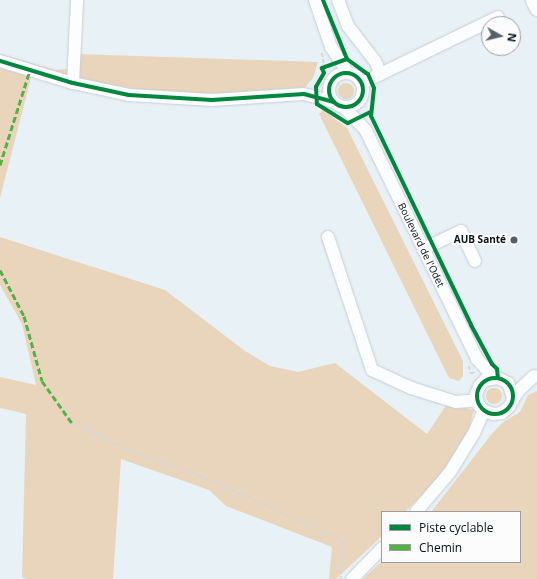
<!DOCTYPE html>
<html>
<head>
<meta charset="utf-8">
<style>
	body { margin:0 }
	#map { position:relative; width:537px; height:579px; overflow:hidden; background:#e8f1f6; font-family:"Open Sans",sans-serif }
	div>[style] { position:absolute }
	.green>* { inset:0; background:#e9d5bc }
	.round { border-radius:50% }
	.path>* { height:1.5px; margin-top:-0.75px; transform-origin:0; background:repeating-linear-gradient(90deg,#d4d6d7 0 4px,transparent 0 6px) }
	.roads { filter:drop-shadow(0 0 1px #c6ced4) drop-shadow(0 0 1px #c6ced4) }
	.minor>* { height:12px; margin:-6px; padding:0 6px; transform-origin:6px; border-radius:6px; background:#fcfdfe }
	.minor>.ring { margin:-6px; padding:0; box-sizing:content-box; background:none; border:12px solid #fcfdfe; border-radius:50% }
	.major>* { height:15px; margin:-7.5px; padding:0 7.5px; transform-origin:7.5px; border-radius:7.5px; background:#fcfdfe }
	.quiet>* { height:3px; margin-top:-1.5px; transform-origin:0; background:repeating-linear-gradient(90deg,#54b145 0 6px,transparent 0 9px) }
	.cycleway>* { height:4px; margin:-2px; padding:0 2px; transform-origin:2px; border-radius:2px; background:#00873e }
	.cycleway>.ring { margin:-2px; padding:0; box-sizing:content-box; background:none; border:4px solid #00873e; border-radius:50% }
	.dots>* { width:11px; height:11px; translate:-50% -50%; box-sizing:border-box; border:2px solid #fcfcfc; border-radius:50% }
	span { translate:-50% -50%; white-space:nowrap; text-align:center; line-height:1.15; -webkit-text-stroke:4px #fcfcfc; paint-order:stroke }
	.poi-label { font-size:10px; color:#091218; font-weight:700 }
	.right { translate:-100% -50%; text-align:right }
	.street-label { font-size:10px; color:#091218 }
	.legend { position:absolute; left:381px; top:511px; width:140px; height:52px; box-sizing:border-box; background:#fcfcfc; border:1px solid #9b9ea1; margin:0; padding:5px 7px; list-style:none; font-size:12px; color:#091218 }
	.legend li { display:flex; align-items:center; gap:8px; height:20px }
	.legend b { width:20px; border:1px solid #9b9ea1 }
	.north { position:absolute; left:481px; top:16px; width:40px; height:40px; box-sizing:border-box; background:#fcfcfc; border:1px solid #9b9ea1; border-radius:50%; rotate:98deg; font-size:11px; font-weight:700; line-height:16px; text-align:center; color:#091218 }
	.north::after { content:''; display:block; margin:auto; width:14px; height:18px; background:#576066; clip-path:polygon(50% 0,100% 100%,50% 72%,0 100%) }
</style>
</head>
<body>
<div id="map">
	<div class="green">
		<div style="clip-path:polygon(0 54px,55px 70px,79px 68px,78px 54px,318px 62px,313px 78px,302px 91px,268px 92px,173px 94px,32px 74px,0 198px)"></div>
		<div class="round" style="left:338px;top:83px;width:16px;height:16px"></div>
		<div style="clip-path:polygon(323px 110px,347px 128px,463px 361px,463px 376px,459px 381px,449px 378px,319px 114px)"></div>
		<div style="clip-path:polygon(0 237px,165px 290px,245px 351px,270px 366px,298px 372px,335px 363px,427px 434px,447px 404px,474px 410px,469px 429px,445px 471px,405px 512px,382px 512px,382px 536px,336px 579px,329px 579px,332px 547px,226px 506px,209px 490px,121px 459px,113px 579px,26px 579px,22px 577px,26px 414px,0 408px,0 377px,36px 385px,22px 324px,0 285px)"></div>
		<div class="round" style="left:486px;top:388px;width:16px;height:16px"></div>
		<div style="clip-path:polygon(537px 391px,537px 579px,363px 579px,382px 561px,520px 562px,520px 512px,431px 512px,491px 435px,502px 423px,520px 412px,528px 395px)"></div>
	</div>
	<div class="path">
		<div style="left:322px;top:53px;width:14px;rotate:78deg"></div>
		<div style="left:469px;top:366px;width:8px;rotate:76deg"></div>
		<div style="left:471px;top:374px;width:4px;rotate:-34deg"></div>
		<div style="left:72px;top:423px;width:73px;rotate:25.2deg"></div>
		<div style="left:138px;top:454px;width:64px;rotate:19.3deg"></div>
		<div style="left:198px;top:475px;width:159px;rotate:24.1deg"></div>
		<div style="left:343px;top:540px;width:39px;rotate:93deg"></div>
	</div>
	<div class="roads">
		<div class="minor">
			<div style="left:315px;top:0;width:50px;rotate:71.2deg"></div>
			<div style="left:331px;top:47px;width:31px;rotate:57deg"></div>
			<div style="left:338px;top:0;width:28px;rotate:69deg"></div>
			<div style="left:348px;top:26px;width:44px;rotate:52.4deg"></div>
			<div style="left:375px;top:61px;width:14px;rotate:65deg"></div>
			<div style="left:0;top:61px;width:76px;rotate:16.8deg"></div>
			<div style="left:73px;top:83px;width:57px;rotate:12.1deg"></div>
			<div style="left:129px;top:95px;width:83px;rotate:3.4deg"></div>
			<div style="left:212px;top:100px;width:92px;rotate:-3.7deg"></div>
			<div style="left:304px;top:94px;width:31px;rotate:15deg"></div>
			<div class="ring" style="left:329px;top:73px;width:22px;height:22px"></div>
			<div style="left:73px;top:83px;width:83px;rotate:-87.2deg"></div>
			<div style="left:362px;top:83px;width:151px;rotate:-25.9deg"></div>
			<div style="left:344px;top:107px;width:33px;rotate:47deg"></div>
			<div style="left:366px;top:131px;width:254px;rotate:64deg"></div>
			<div style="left:477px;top:359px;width:24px;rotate:48deg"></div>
			<div style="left:328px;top:237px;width:140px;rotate:71.7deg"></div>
			<div style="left:372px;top:370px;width:43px;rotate:24.8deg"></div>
			<div style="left:411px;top:388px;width:47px;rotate:17.3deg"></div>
			<div style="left:456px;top:402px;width:21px;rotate:-5deg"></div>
			<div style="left:423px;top:249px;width:42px;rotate:-25.3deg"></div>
			<div style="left:461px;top:231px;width:33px;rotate:65deg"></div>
			<div style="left:513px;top:398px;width:16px;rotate:-108deg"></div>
			<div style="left:508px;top:383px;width:11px;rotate:-153deg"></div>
			<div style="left:498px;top:378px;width:13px;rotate:171deg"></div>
			<div style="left:485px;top:380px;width:9px;rotate:131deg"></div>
			<div style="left:479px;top:387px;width:9px;rotate:111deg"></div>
			<div style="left:476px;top:395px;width:9px;rotate:77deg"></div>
			<div style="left:478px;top:404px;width:9px;rotate:49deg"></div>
			<div style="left:484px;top:411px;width:9px;rotate:18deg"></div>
			<div style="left:493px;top:414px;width:9px;rotate:-6deg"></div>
			<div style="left:502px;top:413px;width:9px;rotate:-41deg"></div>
			<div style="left:509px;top:407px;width:18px;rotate:-61deg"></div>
			<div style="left:518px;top:391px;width:22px;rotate:-43deg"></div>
			<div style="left:416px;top:512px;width:52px;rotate:-49.6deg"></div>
			<div style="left:450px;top:472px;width:46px;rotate:-58.4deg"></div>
			<div style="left:474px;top:433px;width:24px;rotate:-66deg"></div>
			<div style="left:352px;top:579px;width:43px;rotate:-45.9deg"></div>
		</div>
		<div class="major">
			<div style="left:533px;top:0;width:9px;rotate:63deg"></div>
		</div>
	</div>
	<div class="quiet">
		<div style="left:0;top:165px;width:100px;rotate:-72.5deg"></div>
		<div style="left:0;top:270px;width:52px;rotate:62.4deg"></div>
		<div style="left:24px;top:316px;width:67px;rotate:74.5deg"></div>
		<div style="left:42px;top:381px;width:52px;rotate:54.5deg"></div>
	</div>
	<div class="cycleway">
		<div style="left:323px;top:0;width:64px;rotate:67.9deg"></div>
		<div style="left:347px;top:59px;width:26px;rotate:36deg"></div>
		<div style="left:368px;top:74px;width:15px;rotate:67deg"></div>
		<div style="left:374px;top:88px;width:28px;rotate:96deg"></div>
		<div style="left:371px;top:116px;width:232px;rotate:64.4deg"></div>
		<div style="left:471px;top:325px;width:44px;rotate:61.7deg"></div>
		<div style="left:492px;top:364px;width:7px;rotate:45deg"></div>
		<div style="left:497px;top:369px;width:9px;rotate:84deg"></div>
		<div style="left:347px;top:59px;width:27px;rotate:160deg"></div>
		<div style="left:322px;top:68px;width:5px;rotate:68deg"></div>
		<div style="left:324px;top:73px;width:16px;rotate:120deg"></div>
		<div style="left:316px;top:87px;width:17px;rotate:87deg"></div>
		<div style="left:317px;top:104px;width:36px;rotate:32deg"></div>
		<div style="left:348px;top:123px;width:25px;rotate:-26deg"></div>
		<div style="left:0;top:61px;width:76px;rotate:16.8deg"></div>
		<div style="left:73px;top:83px;width:57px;rotate:12.1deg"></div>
		<div style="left:129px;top:95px;width:83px;rotate:3.4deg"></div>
		<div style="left:212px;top:100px;width:92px;rotate:-3.7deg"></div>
		<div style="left:304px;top:94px;width:31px;rotate:15deg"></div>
		<div class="ring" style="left:329px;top:73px;width:30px;height:30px"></div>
		<div class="ring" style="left:477px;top:378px;width:32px;height:32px"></div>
	</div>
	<div class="dots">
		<div style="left:514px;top:240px;background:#576066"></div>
	</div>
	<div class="poi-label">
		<span class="right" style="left:506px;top:240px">AUB Santé</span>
	</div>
	<div class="street-label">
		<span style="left:421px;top:245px;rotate:64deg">Boulevard de l'Odet</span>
	</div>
	<ul class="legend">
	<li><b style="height:5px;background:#00873e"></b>Piste cyclable</li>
	<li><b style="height:5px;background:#54b145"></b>Chemin</li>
	</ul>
	<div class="north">N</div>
</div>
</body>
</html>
